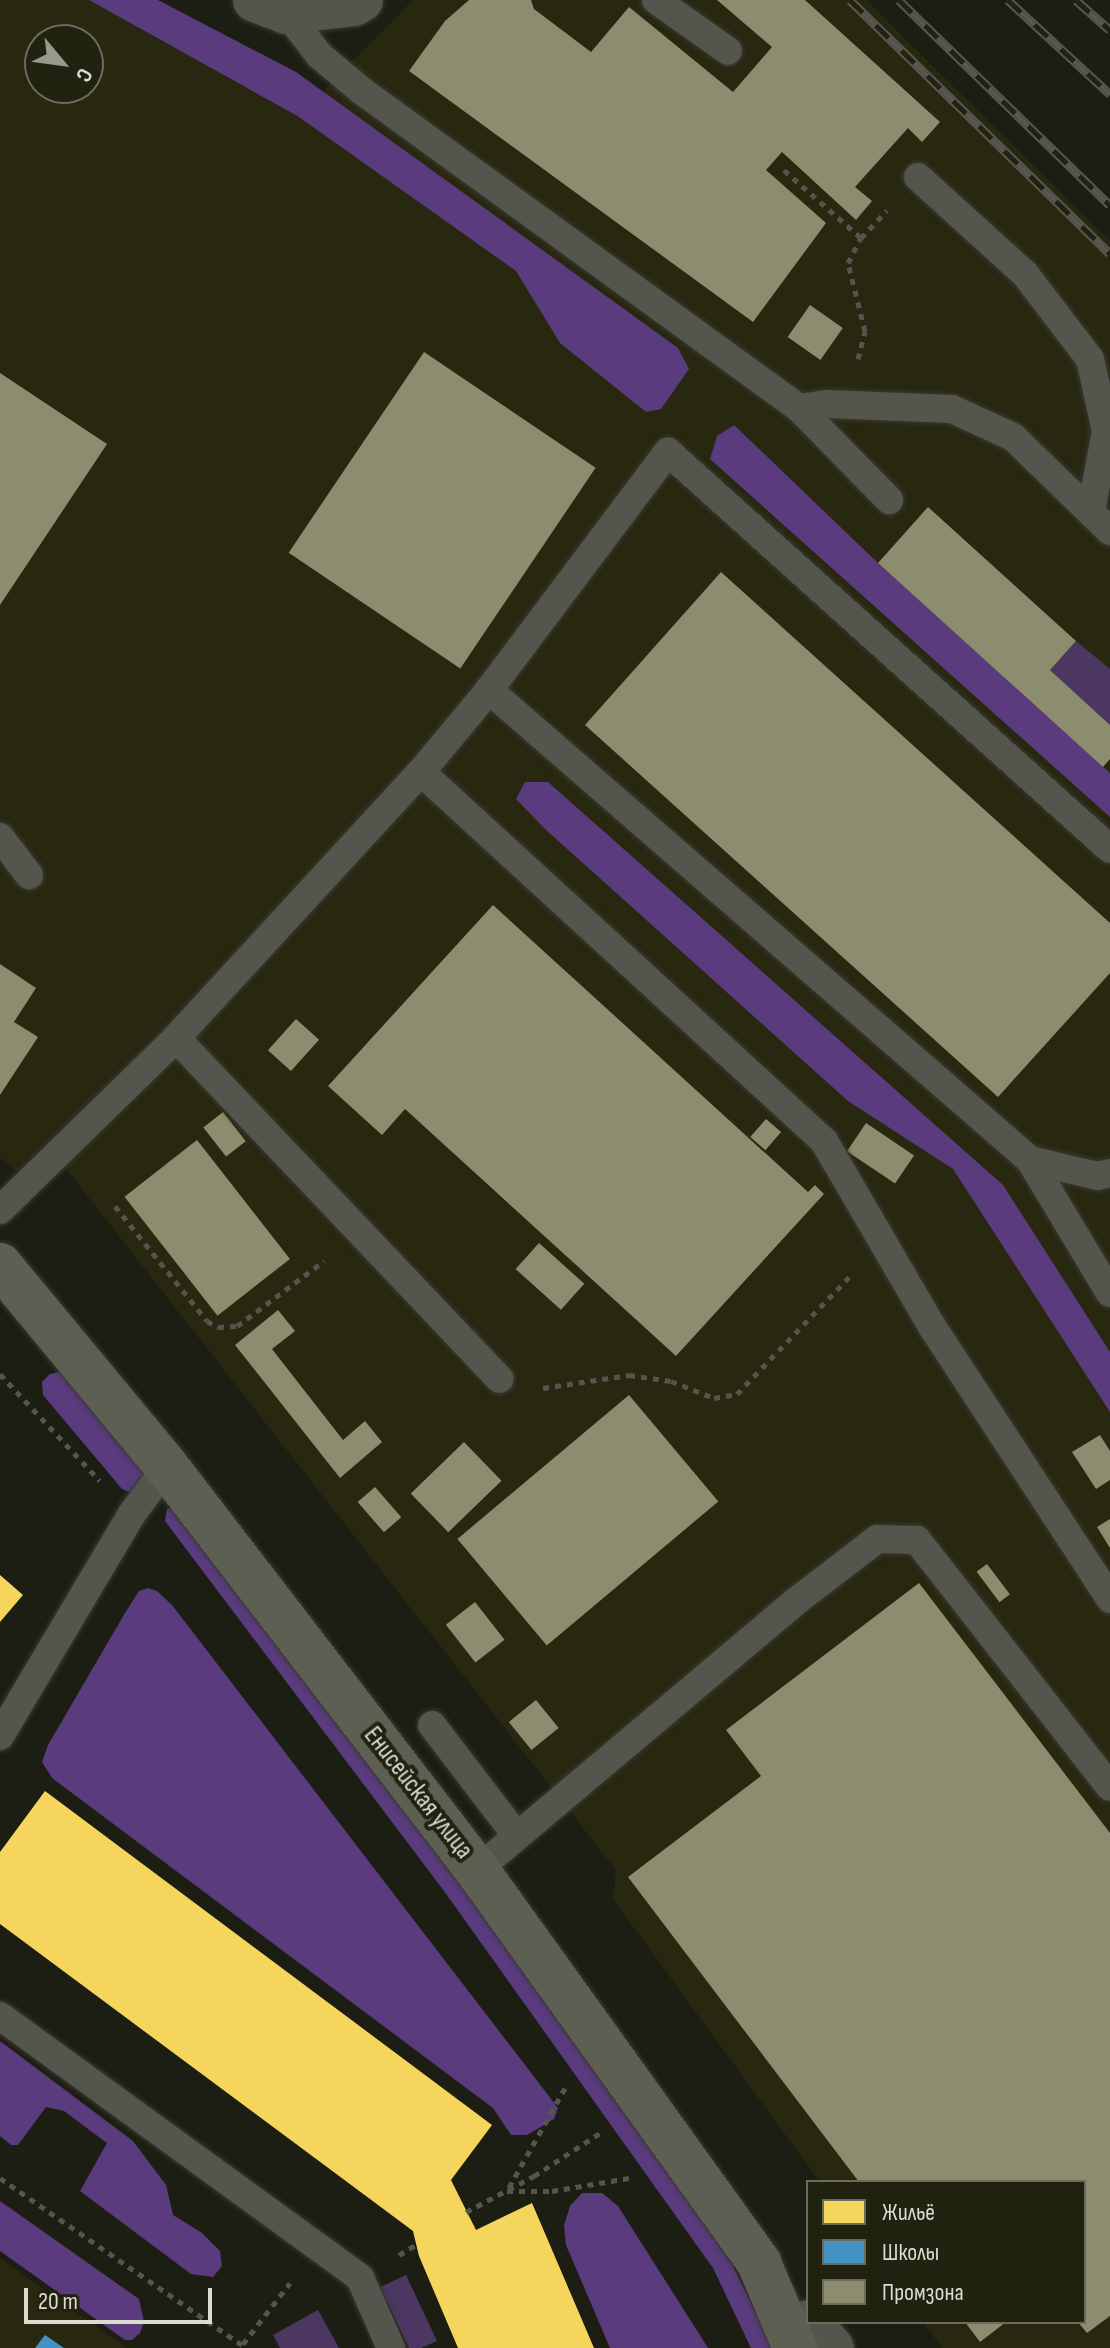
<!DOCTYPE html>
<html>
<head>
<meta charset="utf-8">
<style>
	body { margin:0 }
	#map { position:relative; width:1110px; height:2348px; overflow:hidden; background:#1d1e13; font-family:"Sofia Sans Condensed",sans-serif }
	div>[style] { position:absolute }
	.built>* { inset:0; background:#282810 }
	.green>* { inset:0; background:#4c3763 }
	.forest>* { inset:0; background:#5a3b7d }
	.homes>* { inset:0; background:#f6d55c }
	.schools>* { inset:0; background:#4393c3 }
	.industry>* { inset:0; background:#8c8c6e; transform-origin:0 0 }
	.path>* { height:5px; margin-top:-2.5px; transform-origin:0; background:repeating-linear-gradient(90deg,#54554c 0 6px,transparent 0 12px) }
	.roads { filter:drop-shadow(0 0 2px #393932) drop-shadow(0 0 2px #393932) }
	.service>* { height:28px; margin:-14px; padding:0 14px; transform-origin:14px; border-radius:14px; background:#54554d }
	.minor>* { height:44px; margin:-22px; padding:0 22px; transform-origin:22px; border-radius:22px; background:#54554d }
	.secondary>* { height:44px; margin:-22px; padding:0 22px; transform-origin:22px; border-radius:22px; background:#5e5f53 }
	.rail>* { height:9px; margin-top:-4.5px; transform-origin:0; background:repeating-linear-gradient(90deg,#21220f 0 18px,#57574f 0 36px); box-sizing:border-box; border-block:2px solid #57574f }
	span { translate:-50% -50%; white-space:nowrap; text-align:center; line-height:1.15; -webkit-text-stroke:8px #21220f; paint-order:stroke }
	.street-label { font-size:26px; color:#dbdbcf }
	.legend { position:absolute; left:806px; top:2180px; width:280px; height:144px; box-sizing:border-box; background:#21220f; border:2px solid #6b6c5c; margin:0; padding:10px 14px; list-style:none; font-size:24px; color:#dbdbcf }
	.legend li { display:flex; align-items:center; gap:16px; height:40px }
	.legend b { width:40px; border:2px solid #6b6c5c }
	.north { position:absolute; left:24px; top:24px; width:80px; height:80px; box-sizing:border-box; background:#21220f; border:2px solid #6b6c5c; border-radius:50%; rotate:119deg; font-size:22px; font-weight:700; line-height:32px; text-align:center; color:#dbdbcf }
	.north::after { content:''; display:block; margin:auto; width:28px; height:36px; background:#98998d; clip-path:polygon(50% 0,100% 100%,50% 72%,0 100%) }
	.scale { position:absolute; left:24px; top:2288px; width:188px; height:36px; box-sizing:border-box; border:4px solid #dbdbcf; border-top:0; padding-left:10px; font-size:24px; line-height:28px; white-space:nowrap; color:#dbdbcf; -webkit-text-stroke:6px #21220f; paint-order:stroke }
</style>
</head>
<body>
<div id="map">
	<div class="built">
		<div style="clip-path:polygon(evenodd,0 0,89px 0,298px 117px,413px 0,866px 0,1110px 241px,1110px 2348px,942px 2348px,923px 2322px,1084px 2322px,1084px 2182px,820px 2182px,613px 1899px,616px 1870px,57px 1157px,18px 1172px,0 1158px,0 0,40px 40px,88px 40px,88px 88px,40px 88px,40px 40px)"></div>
		<div style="clip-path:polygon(0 2258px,127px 2348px,0 2348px)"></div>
	</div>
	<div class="green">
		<div style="clip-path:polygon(1076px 641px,1110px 669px,1110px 725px,1050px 670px)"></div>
		<div style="clip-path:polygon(406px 2275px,437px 2341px,421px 2348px,409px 2348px,380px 2287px)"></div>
		<div style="clip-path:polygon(318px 2310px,339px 2348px,280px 2348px,273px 2335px)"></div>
	</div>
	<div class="forest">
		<div style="clip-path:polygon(89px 0,158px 0,296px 72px,678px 348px,689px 369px,661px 409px,646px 412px,560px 343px,516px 271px,299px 117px)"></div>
		<div style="clip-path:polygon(734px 425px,878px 563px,1110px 773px,1110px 817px,710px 459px,717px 436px)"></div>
		<div style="clip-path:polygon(525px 782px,548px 782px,1003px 1185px,1110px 1352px,1110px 1412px,953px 1169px,848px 1101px,545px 829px,516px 799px)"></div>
		<div style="clip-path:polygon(60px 1372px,142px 1464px,144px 1477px,131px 1493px,122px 1489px,43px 1395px,42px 1382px,50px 1374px)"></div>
		<div style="clip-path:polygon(176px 1508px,460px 1881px,731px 2262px,773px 2348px,751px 2348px,713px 2268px,444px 1891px,165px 1521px,167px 1509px)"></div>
		<div style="clip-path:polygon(148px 1588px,157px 1591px,172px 1605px,558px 2108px,554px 2119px,527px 2135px,511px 2135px,493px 2108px,52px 1778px,42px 1762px,48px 1745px,125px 1613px,139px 1591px)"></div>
		<div style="clip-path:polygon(0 2041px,133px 2141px,166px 2185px,173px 2215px,202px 2233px,220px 2251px,222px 2266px,213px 2277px,191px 2274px,80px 2191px,107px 2143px,64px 2111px,46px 2107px,18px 2145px,11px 2145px,0 2136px)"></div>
		<div style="clip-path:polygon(582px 2193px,602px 2193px,618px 2206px,708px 2348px,610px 2348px,566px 2245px,564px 2225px,570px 2206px)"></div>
		<div style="clip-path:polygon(0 2201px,139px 2299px,144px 2322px,140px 2333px,132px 2340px,125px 2340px,0 2251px)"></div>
	</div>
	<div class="homes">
		<div style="clip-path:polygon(0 1575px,23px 1595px,0 1622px)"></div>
		<div style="clip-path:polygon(45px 1791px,492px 2125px,451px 2180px,476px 2230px,532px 2203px,594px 2348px,458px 2348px,419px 2256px,413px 2231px,0 1924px,0 1852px)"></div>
	</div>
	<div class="schools">
		<div style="clip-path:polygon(45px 2335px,64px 2348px,35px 2348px)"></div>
	</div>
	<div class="industry">
		<div style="clip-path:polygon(469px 0,531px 0,534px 9px,591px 52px,629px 7px,733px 92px,772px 47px,717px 0,805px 0,940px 122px,922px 142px,908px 128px,855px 187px,872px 201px,856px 220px,782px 152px,766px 170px,826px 223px,753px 322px,409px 71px,445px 21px)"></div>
		<div style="left:810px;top:305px;width:40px;height:39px;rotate:35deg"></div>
		<div style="left:424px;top:352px;width:207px;height:242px;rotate:34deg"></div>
		<div style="clip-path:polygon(0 373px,107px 444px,0 605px)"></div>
		<div style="clip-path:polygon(928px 507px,1076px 641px,1050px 670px,1110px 725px,1110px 759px,1103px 767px,878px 563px)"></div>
		<div style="clip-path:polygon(721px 572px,1110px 923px,1110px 973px,998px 1097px,585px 725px)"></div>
		<div style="clip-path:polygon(493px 905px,808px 1192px,815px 1185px,824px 1194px,676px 1356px,405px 1109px,382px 1135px,328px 1086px)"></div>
		<div style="clip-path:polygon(0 964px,36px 988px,14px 1022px,38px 1037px,0 1095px)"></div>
		<div style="left:296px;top:1019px;width:31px;height:42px;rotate:42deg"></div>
		<div style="left:223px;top:1112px;width:37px;height:25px;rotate:52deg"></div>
		<div style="left:766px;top:1119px;width:20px;height:24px;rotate:41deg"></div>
		<div style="left:866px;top:1123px;width:58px;height:34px;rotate:34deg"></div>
		<div style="left:197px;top:1140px;width:151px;height:92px;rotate:52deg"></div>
		<div style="left:539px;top:1243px;width:61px;height:35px;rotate:42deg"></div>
		<div style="clip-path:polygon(278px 1310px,295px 1331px,272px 1349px,343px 1440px,365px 1421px,382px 1442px,340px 1478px,235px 1345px)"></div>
		<div style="left:629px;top:1395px;width:139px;height:224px;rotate:50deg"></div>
		<div style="clip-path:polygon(1100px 1435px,1110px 1451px,1110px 1480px,1096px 1489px,1072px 1452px)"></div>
		<div style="left:464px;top:1442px;width:54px;height:74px;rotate:46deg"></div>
		<div style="left:375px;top:1487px;width:40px;height:23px;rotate:49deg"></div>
		<div style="clip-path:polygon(1110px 1519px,1110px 1548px,1097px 1527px)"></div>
		<div style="left:987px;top:1564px;width:38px;height:13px;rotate:53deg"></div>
		<div style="clip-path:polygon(919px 1583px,1110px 1833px,1110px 2316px,1087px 2333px,1078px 2322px,1084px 2322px,1084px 2182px,859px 2182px,628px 1877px,761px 1776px,726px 1730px)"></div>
		<div style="left:475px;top:1602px;width:48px;height:37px;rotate:52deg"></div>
		<div style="left:536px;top:1700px;width:36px;height:35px;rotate:51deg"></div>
		<div style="clip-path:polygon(965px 2322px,1006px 2322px,980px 2342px)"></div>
	</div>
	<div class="path">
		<div style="left:784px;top:170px;width:103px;rotate:41.4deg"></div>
		<div style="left:858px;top:359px;width:29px;rotate:-76deg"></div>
		<div style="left:865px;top:331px;width:70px;rotate:-104deg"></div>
		<div style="left:848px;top:263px;width:28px;rotate:-63deg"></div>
		<div style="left:861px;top:238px;width:38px;rotate:-47deg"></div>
		<div style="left:115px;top:1206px;width:147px;rotate:51.3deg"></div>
		<div style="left:207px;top:1321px;width:13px;rotate:29deg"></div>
		<div style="left:218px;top:1327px;width:19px;rotate:-3deg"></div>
		<div style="left:237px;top:1326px;width:109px;rotate:-36.8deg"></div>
		<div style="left:0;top:1374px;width:146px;rotate:46.9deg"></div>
		<div style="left:543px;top:1388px;width:87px;rotate:-8.6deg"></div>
		<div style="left:629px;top:1375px;width:42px;rotate:8.1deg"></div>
		<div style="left:671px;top:1381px;width:46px;rotate:21.6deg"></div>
		<div style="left:714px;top:1398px;width:23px;rotate:-10deg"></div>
		<div style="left:737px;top:1394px;width:163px;rotate:-46.2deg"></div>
		<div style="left:565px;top:2088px;width:118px;rotate:119.4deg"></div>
		<div style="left:507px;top:2191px;width:45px"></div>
		<div style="left:552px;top:2191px;width:78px;rotate:-9.6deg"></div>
		<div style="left:0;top:2178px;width:299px;rotate:34.6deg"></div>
		<div style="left:466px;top:2212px;width:77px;rotate:-27.9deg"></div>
		<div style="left:534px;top:2176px;width:79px;rotate:-33.1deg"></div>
		<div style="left:399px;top:2255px;width:21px;rotate:-31deg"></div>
		<div style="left:243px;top:2344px;width:77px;rotate:-52.4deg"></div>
	</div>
	<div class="roads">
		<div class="service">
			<div style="left:656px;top:0;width:88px;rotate:35.3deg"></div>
			<div style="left:286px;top:12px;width:54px;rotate:52.5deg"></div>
			<div style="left:319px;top:55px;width:56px;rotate:39.9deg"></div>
			<div style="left:362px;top:91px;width:540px;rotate:35.96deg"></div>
			<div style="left:799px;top:408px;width:28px;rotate:-8deg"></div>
			<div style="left:827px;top:404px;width:125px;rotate:2.3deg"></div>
			<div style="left:952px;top:409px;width:67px;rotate:24.7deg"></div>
			<div style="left:1013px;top:437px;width:135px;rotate:44.1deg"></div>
			<div style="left:918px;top:177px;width:144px;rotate:42.2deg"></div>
			<div style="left:1025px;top:274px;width:107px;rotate:52.6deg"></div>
			<div style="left:1090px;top:359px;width:74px;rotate:77.5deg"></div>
			<div style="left:1106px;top:431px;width:82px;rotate:100.5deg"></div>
			<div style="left:799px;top:408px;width:129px;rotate:45.6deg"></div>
			<div style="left:489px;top:690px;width:717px;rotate:40.98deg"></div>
			<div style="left:1030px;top:1160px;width:69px;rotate:13.4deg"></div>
			<div style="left:1097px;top:1176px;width:13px;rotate:-13deg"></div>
			<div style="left:421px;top:772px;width:546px;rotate:42.48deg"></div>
			<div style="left:824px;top:1141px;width:216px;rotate:59.8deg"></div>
			<div style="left:933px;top:1328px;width:324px;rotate:56.8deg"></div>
			<div style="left:0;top:837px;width:48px;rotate:52.7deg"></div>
			<div style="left:176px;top:1038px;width:470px;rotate:46.5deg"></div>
			<div style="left:1030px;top:1160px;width:155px;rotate:59deg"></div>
			<div style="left:0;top:1210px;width:246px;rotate:-44.3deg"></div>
			<div style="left:176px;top:1038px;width:362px;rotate:-47.4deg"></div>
			<div style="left:421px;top:772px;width:107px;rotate:-50.3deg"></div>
			<div style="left:489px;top:690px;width:298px;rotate:-53.1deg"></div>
			<div style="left:668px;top:452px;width:594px;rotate:41.93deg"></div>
			<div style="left:432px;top:1725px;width:140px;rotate:52.6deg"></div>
			<div style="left:0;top:1736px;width:257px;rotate:-59.3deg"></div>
			<div style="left:131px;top:1515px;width:60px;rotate:-53.1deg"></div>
			<div style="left:477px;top:1870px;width:416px;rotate:-40.1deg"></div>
			<div style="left:795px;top:1602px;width:103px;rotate:-37.5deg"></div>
			<div style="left:877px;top:1539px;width:40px;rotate:1.4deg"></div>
			<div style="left:917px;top:1540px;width:313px;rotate:52deg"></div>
			<div style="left:0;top:2016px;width:445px;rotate:36deg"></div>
			<div style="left:360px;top:2278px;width:77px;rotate:66.1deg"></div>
		</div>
		<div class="minor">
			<div style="left:255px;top:0;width:33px;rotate:21deg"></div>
			<div style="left:286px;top:12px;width:68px;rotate:-6.7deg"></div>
			<div style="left:354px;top:4px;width:8px;rotate:-30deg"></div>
			<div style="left:809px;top:2322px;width:35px;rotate:49deg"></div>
		</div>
		<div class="secondary">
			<div style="left:0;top:1265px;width:262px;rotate:50.4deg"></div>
			<div style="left:167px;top:1467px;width:508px;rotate:52.43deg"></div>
			<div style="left:477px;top:1870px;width:484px;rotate:54.3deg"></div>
			<div style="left:759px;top:2263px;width:92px;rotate:67deg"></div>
		</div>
	</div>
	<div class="rail">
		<div style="left:850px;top:0;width:363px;rotate:44.3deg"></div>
		<div style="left:899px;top:0;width:294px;rotate:44.2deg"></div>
		<div style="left:1008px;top:0;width:139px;rotate:42.7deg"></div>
		<div style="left:1076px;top:0;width:45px;rotate:41.4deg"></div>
	</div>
	<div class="street-label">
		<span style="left:418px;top:1793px;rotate:52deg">Енисейская улица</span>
	</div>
	<ul class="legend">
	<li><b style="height:22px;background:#f6d55c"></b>Жильё</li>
	<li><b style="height:22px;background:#4393c3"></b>Школы</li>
	<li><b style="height:22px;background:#8c8c6e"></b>Промзона</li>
	</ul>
	<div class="north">С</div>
	<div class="scale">20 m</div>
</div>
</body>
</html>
